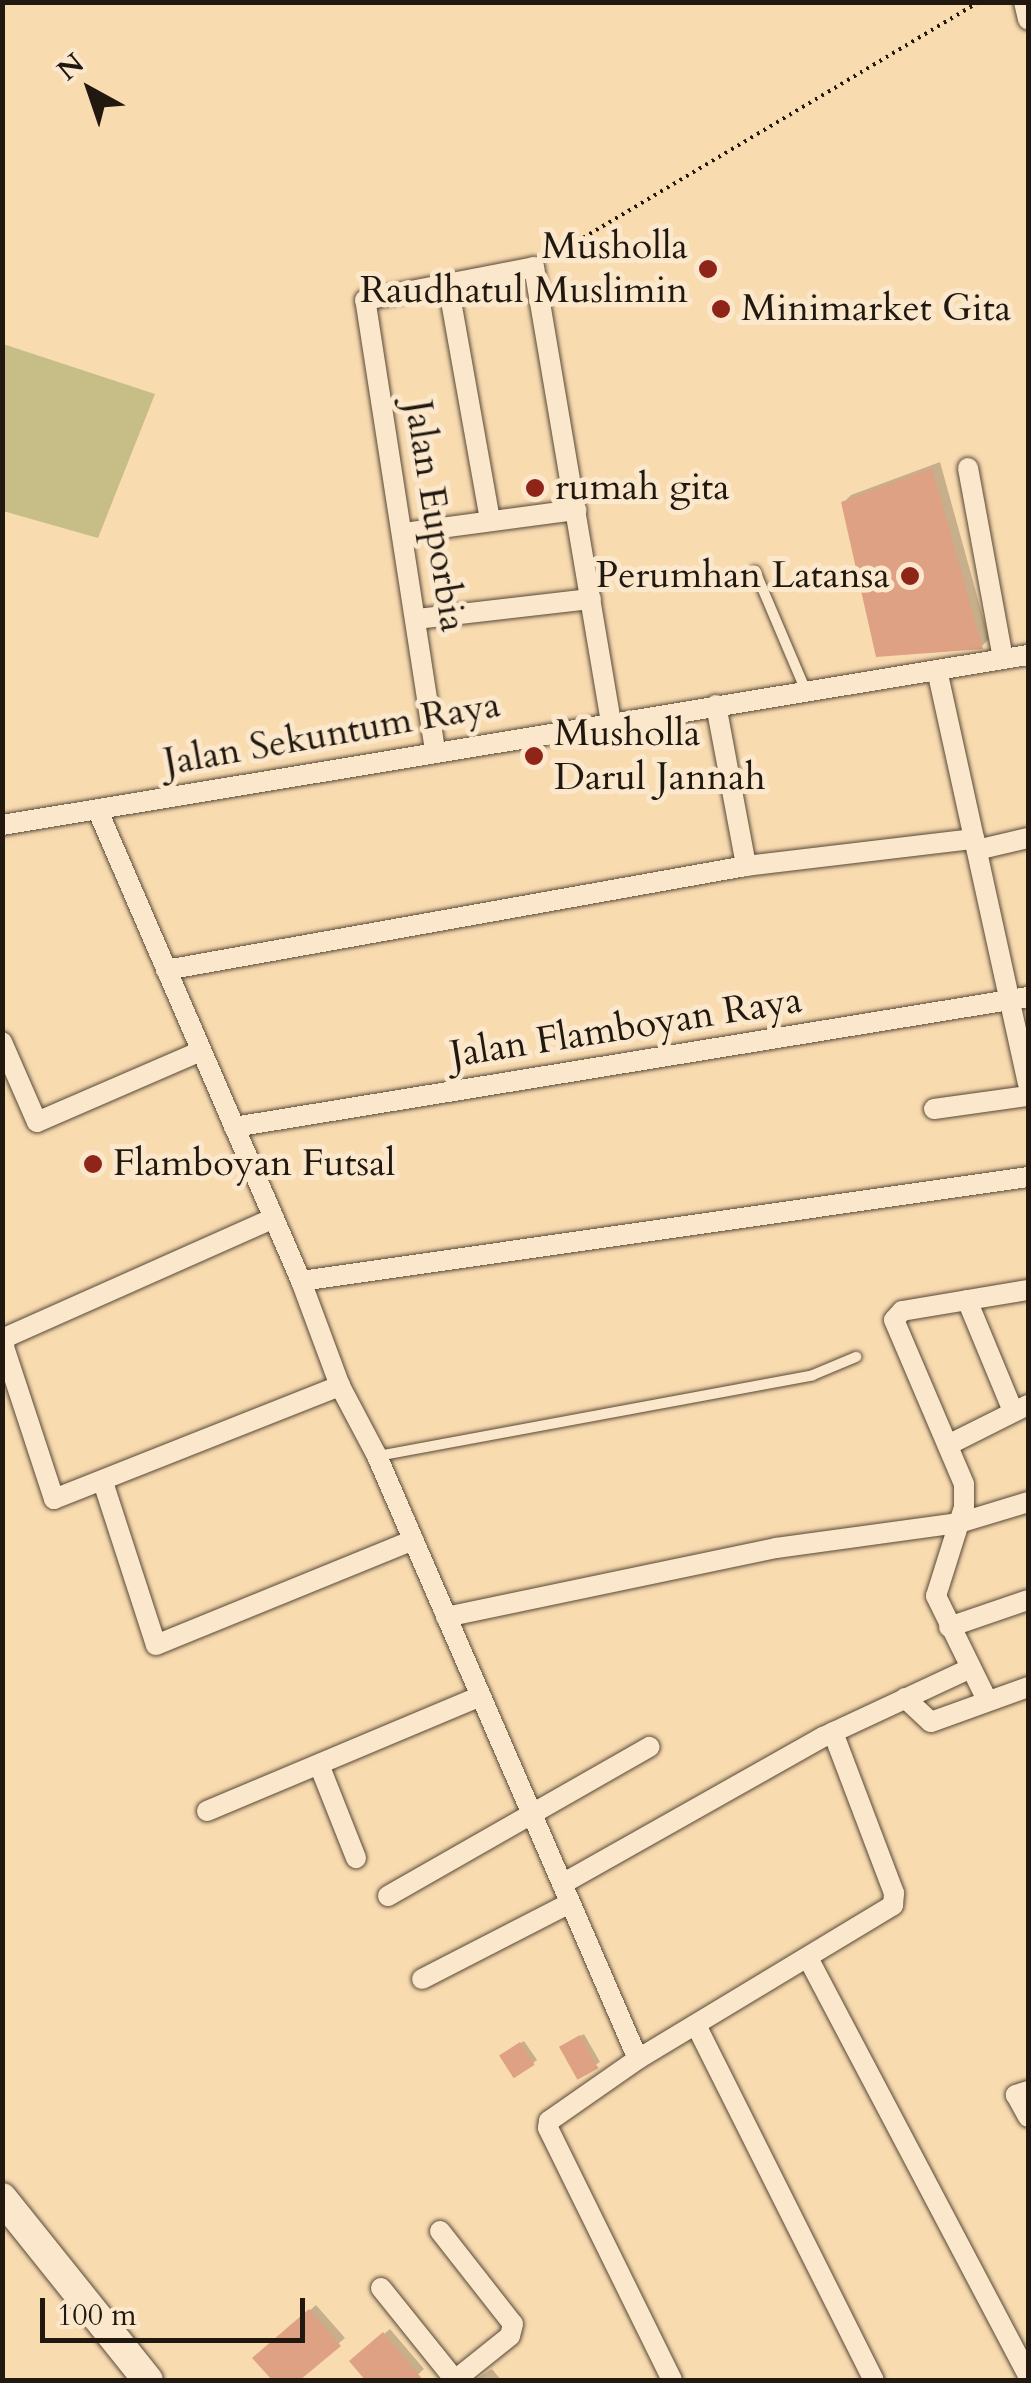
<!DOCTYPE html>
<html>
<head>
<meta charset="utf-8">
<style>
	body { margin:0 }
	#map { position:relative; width:1031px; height:2383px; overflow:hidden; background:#f9dbb0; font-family:Cardo,serif }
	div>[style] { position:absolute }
	.green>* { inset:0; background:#c6be86 }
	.shadow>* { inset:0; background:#0003 }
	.building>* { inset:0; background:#dfa183; transform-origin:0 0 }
	.path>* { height:4px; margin-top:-2px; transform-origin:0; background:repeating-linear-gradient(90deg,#21180f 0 2.5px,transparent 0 7.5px) }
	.roads { filter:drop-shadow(0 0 2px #574937) drop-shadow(0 0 2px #574937) }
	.service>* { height:10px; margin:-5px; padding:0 5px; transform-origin:5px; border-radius:5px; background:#fbe8cc }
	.minor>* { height:20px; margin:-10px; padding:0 10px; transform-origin:10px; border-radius:10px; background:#fbe8cc }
	.secondary>* { height:30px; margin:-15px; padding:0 15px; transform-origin:15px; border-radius:15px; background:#fbe8cc }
	.dots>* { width:28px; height:28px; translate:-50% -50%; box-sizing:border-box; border:5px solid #fbe8cc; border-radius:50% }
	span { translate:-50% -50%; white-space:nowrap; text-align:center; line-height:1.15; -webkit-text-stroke:10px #fbe8cc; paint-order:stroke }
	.poi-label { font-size:38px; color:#21180f }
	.right { translate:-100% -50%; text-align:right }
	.left { translate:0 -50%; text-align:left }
	.street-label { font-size:38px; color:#21180f }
	.frame { position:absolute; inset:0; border:5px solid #21180f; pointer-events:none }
	.north { position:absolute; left:40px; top:40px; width:100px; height:100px; -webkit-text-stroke:8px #fbe8cc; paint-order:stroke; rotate:320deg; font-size:28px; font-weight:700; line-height:40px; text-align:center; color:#21180f }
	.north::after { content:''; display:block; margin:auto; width:35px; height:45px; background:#21180f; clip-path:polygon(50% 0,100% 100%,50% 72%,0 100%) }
	.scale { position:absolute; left:40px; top:2298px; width:265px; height:45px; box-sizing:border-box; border:5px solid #21180f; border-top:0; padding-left:12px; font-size:30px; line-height:35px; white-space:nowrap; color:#21180f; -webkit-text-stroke:8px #fbe8cc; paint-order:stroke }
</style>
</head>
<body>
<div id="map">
	<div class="green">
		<div style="clip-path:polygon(3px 344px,155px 394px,98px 538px,3px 511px)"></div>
	</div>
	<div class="shadow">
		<div style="clip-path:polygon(940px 462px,989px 639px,982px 646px,843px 503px,851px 495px)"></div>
		<div style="clip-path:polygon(584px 2034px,600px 2062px,578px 2076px,565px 2044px)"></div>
		<div style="clip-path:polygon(524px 2041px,537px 2060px,533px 2063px,505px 2053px)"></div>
		<div style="clip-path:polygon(316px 2305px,345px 2338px,296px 2380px,275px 2380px,256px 2358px)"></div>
		<div style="clip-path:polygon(390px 2329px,424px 2369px,412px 2380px,368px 2380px,352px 2361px)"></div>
		<div style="clip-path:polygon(492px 2369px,501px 2380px,475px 2380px)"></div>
	</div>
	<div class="building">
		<div style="clip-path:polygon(932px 468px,983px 649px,876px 657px,841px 502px)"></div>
		<div style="left:580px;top:2035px;width:38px;height:24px;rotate:61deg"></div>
		<div style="left:520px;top:2042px;width:27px;height:25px;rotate:57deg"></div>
		<div style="clip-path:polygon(309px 2309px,341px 2346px,300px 2380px,272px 2380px,252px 2358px)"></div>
		<div style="clip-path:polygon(383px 2332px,423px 2380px,365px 2380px,349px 2361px)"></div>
	</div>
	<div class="path">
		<div style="left:551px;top:257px;width:498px;rotate:-30.8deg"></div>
	</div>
	<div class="roads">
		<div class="service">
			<div style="left:755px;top:571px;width:130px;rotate:67deg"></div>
			<div style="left:378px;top:1456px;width:442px;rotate:-10.5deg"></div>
			<div style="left:813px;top:1375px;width:47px;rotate:-22.7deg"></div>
		</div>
		<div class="minor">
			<div style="left:1024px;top:2px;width:18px;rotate:77deg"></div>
			<div style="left:448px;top:284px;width:239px;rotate:79.9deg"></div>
			<div style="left:968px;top:468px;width:194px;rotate:79.6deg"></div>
			<div style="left:403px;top:533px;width:175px;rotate:-7.6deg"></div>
			<div style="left:417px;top:619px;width:175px;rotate:-6.6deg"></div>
			<div style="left:937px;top:670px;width:423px;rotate:77.6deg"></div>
			<div style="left:716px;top:705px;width:164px;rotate:79.4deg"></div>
			<div style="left:435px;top:750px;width:455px;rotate:-98.8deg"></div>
			<div style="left:365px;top:300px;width:172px;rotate:-11deg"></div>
			<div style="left:534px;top:267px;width:459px;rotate:80.4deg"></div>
			<div style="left:98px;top:811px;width:512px;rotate:66.64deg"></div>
			<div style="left:301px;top:1281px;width:112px;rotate:69.6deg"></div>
			<div style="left:340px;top:1386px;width:79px;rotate:62.1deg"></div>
			<div style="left:377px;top:1456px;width:657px;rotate:66.6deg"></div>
			<div style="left:2px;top:825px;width:1040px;rotate:-9.41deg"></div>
			<div style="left:977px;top:850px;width:52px;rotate:-13.2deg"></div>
			<div style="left:166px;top:970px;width:589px;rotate:-10.17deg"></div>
			<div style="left:746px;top:866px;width:230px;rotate:-6.8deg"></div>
			<div style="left:2px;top:1042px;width:87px;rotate:66.4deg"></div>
			<div style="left:37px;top:1122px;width:179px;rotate:-23.4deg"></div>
			<div style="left:934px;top:1109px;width:95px;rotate:-7.9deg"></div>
			<div style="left:234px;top:1127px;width:805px;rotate:-9.3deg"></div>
			<div style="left:274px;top:1218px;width:295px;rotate:156deg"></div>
			<div style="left:5px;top:1338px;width:9px;rotate:96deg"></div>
			<div style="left:4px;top:1347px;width:160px;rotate:71.8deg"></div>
			<div style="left:54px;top:1499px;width:308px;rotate:-21.6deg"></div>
			<div style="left:301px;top:1281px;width:734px;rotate:-8.14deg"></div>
			<div style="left:967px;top:1300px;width:120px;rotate:67.5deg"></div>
			<div style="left:948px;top:1445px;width:89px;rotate:-26.6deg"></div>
			<div style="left:103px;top:1482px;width:171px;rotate:72deg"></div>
			<div style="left:156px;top:1645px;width:278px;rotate:-22.2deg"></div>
			<div style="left:446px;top:1617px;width:337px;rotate:-11.8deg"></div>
			<div style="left:776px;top:1548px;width:185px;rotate:-7.8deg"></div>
			<div style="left:959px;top:1523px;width:72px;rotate:-16.9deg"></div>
			<div style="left:949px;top:1627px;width:83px;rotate:-18.9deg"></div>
			<div style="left:905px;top:1698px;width:35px;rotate:43deg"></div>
			<div style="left:931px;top:1722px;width:103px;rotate:-19.8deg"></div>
			<div style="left:987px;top:1700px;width:116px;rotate:-116.1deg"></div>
			<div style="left:936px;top:1596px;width:93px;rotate:-72.5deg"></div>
			<div style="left:964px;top:1507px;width:23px;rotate:-90deg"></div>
			<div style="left:964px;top:1484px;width:178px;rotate:-113.1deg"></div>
			<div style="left:894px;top:1320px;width:12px;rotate:-48deg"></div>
			<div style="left:902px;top:1311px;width:128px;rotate:-9.5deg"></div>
			<div style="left:320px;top:1767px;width:98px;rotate:68.4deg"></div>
			<div style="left:207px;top:1811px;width:297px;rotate:-22.8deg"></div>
			<div style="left:562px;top:1884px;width:300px;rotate:-29.4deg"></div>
			<div style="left:823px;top:1737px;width:161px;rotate:-25deg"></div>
			<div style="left:388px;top:1896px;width:301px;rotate:-29.7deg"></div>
			<div style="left:808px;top:1958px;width:472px;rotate:62.2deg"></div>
			<div style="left:422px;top:1979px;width:166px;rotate:-27.2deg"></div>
			<div style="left:696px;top:2025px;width:397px;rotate:63.4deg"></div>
			<div style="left:1028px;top:2091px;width:13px;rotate:162deg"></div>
			<div style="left:1016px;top:2095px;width:25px;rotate:61deg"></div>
			<div style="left:440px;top:2231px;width:118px;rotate:51.9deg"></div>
			<div style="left:513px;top:2324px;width:12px;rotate:104deg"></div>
			<div style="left:510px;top:2336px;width:70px;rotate:141.3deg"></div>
			<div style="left:381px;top:2288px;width:118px;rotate:51.2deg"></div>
			<div style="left:672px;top:2380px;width:281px;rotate:-116.2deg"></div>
			<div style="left:548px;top:2128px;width:7px;rotate:-82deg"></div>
			<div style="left:549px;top:2121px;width:108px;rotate:-34.9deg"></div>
			<div style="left:638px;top:2059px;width:298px;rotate:-31.1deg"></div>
			<div style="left:893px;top:1905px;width:12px;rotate:-85deg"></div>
			<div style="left:894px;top:1893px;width:172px;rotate:-110.8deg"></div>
		</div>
		<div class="secondary">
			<div style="left:2px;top:2198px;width:233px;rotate:51.3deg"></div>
		</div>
	</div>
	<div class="dots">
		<div style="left:708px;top:269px;background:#8f2418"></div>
		<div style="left:721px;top:309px;background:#8f2418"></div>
		<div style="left:535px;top:488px;background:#8f2418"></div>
		<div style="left:910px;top:576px;background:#8f2418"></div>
		<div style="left:534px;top:756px;background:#8f2418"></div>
		<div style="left:93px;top:1164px;background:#8f2418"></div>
	</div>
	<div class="poi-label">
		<span class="right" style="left:688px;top:269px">Musholla<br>Raudhatul Muslimin</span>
		<span class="left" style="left:741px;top:309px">Minimarket Gita</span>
		<span class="left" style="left:555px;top:488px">rumah gita</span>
		<span class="right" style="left:890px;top:576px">Perumhan Latansa</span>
		<span class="left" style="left:554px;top:756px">Musholla<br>Darul Jannah</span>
		<span class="left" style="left:113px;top:1164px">Flamboyan Futsal</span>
	</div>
	<div class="street-label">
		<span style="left:435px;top:516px;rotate:81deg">Jalan Euporbia</span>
		<span style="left:332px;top:734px;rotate:-10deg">Jalan Sekuntum Raya</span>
		<span style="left:626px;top:1028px;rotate:-9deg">Jalan Flamboyan Raya</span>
	</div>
	<div class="frame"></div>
	<div class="north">N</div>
	<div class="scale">100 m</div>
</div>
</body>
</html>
